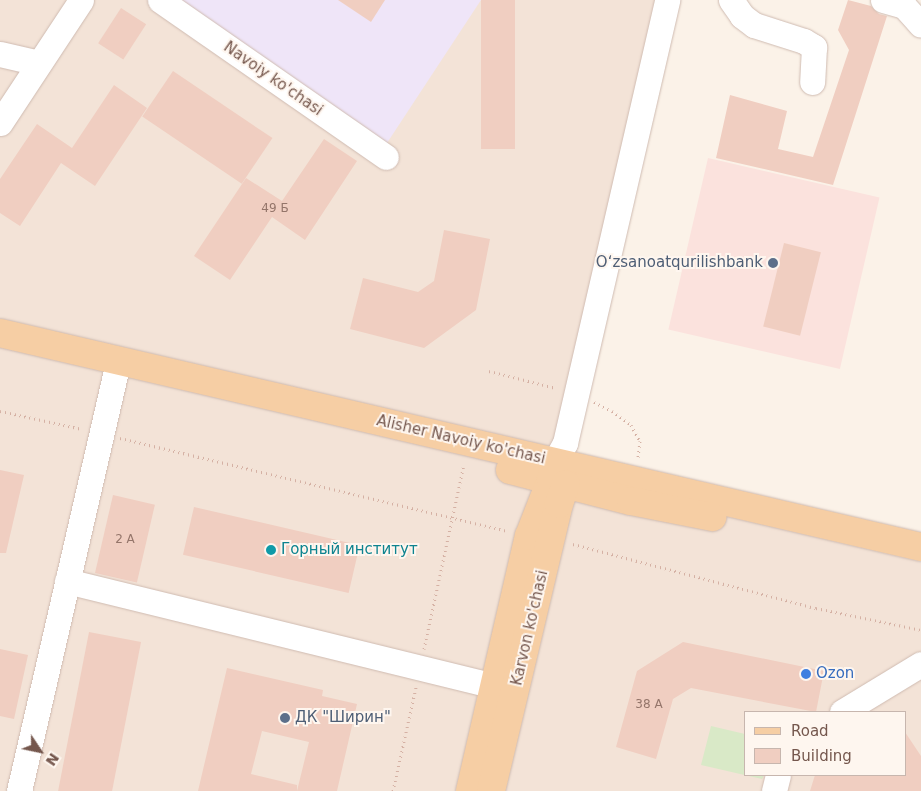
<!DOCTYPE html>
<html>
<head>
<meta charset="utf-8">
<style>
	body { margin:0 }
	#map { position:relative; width:921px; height:791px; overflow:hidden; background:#fbf2e8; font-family:"DejaVu Sans",sans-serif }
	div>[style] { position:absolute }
	.residential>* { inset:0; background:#f3e3d7 }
	.commercial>* { inset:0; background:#fbe2dd; transform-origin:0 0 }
	.education>* { inset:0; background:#efe5f8 }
	.green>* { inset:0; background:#d9e9c7 }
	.building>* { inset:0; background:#f0cec1; transform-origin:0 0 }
	.path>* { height:3px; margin-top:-1.5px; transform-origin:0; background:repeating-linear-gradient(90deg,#d5b1a4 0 1px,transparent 0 5px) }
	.roads { filter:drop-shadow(0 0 1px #cfbbb1) drop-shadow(0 0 1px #cfbbb1) }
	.minor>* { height:25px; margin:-12.5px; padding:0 12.5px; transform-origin:12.5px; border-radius:12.5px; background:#fff }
	.major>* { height:28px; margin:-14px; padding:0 14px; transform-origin:14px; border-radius:14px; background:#f6cea4 }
	.dots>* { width:14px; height:14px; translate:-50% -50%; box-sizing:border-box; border:2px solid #fef6ef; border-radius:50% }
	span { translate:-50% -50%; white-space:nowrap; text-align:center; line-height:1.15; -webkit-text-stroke:4px #fef6ef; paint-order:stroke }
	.number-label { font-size:12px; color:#94756a }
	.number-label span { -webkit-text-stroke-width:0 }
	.street-label { font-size:15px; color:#75574d }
	.service-label { font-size:15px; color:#4e5e75 }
	.right { translate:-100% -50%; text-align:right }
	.left { translate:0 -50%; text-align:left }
	.culture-label { font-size:15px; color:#0d838f }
	.shop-label { font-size:15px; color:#366cbe }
	.legend { position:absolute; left:744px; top:711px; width:162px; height:65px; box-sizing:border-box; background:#fef6ef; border:1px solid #c7b6ae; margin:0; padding:6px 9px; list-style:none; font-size:15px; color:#75574d }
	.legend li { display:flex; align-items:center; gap:10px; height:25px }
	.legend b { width:25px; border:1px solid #c7b6ae }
	.north { position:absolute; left:15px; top:726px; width:50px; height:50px; -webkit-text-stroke:4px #fef6ef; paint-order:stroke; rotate:124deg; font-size:14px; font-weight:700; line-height:20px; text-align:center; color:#75574d }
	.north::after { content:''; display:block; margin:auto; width:18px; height:22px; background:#75574d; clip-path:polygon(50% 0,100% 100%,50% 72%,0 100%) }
</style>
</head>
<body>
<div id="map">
	<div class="residential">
		<div style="clip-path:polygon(evenodd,0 0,656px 0,551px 475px,921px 562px,921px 791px,0 791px,0 0,745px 712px,905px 712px,905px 775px,745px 775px,745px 712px)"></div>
	</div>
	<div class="commercial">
		<div style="left:708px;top:158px;width:176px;height:176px;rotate:13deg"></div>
	</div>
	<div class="education">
		<div style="clip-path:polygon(181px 0,481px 0,387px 143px)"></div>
	</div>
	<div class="green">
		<div style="clip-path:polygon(711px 726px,745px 734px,745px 775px,764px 775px,762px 779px,701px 765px)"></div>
	</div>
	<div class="building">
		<div style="clip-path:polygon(338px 0,385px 0,371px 22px)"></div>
		<div style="left:481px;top:0;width:34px;height:149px"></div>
		<div style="clip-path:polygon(848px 0,871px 6px,879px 14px,887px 16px,833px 185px,716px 158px,730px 95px,787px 111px,778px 149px,813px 157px,849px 50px,838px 30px)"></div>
		<div style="left:121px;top:8px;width:30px;height:42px;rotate:33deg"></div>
		<div style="left:173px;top:71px;width:120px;height:55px;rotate:34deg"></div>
		<div style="clip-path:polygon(114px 85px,147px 108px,95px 186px,61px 163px,20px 226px,0 213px,0 179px,37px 124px,72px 148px)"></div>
		<div style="clip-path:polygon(324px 139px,357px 161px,305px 240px,272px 217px,230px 280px,194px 256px,246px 178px,282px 201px)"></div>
		<div style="clip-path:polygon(444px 230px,490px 239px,476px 310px,424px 348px,350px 329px,363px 278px,418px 292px,434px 281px)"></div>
		<div style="left:784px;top:243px;width:38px;height:86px;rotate:14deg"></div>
		<div style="clip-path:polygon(0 470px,24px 475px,6px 553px,0 553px)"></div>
		<div style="left:113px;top:495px;width:43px;height:80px;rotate:13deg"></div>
		<div style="left:194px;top:507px;width:170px;height:49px;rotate:13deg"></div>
		<div style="left:89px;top:632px;width:53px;height:162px;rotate:11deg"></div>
		<div style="clip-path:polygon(683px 642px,824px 671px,816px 712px,691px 688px,673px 699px,656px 759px,616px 747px,637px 671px)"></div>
		<div style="clip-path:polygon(0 649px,28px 655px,14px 719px,0 716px)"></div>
		<div style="clip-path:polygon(227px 668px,323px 690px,322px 696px,357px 704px,337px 791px,297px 791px,309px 742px,262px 731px,251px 774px,297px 785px,297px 791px,198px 791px)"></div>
		<div style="clip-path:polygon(905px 732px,921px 756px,921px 791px,810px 791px,815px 775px,905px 775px)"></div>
	</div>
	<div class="path">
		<div style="left:489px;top:371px;width:69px;rotate:14.2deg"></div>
		<div style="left:594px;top:402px;width:20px;rotate:27deg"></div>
		<div style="left:612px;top:411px;width:24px;rotate:36deg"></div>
		<div style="left:631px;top:425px;width:18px;rotate:61deg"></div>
		<div style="left:640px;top:441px;width:17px;rotate:97deg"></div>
		<div style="left:0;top:411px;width:84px;rotate:12.4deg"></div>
		<div style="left:120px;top:438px;width:399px;rotate:13.5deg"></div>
		<div style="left:573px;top:544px;width:251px;rotate:14.8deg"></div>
		<div style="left:816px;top:608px;width:107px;rotate:11.8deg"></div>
		<div style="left:424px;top:649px;width:189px;rotate:-77.8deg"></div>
		<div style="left:393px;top:791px;width:107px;rotate:-77.5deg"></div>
	</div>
	<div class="roads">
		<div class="minor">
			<div style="left:160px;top:0;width:275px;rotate:34.8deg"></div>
			<div style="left:731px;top:0;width:19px;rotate:55deg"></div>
			<div style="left:742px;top:16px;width:15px;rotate:37deg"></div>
			<div style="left:754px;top:25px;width:52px;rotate:17.7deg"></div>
			<div style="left:804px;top:41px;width:12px;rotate:31deg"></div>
			<div style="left:814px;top:47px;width:35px;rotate:93deg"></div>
			<div style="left:883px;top:0;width:22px;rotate:16deg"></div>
			<div style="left:904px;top:6px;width:25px;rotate:48deg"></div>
			<div style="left:0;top:54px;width:40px;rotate:13deg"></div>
			<div style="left:0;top:123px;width:147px;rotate:-56.6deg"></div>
			<div style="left:555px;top:461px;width:21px;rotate:-61deg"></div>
			<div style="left:565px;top:443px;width:455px;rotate:-77deg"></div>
			<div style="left:67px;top:581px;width:440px;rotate:13.8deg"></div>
			<div style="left:842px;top:712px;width:92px;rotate:-31.3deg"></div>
			<div style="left:19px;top:791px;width:441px;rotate:-77deg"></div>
			<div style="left:774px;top:791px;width:16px;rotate:-76deg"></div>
		</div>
		<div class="major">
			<div style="left:0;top:333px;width:946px;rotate:13.08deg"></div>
			<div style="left:510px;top:470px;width:125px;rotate:14.4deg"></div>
			<div style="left:631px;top:501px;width:83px;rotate:11.2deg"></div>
			<div style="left:470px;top:791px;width:262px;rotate:-77deg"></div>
			<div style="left:529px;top:536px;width:60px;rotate:-68.6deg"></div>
			<div style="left:551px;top:480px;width:17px;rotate:-77deg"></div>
			<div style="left:491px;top:791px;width:295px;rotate:-76.7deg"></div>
			<div style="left:559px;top:504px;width:21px;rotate:-71deg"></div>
		</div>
	</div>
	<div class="dots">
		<div style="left:773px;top:263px;background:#5c6f8a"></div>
		<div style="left:271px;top:550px;background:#0f9aa8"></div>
		<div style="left:806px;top:674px;background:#3f7fe0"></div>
		<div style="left:285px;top:718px;background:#5c6f8a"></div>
	</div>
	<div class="number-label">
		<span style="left:275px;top:209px">49 Б</span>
		<span style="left:125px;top:540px">2 А</span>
		<span style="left:649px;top:705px">38 А</span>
	</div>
	<div class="street-label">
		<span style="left:273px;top:79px;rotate:35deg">Navoiy ko'chasi</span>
		<span style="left:461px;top:440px;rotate:13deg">Alisher Navoiy ko'chasi</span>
		<span style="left:530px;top:628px;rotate:-77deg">Karvon ko'chasi</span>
	</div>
	<div class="service-label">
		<span class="right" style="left:763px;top:263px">Oʻzsanoatqurilishbank</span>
		<span class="left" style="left:295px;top:718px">ДК "Ширин"</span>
	</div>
	<div class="culture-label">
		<span class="left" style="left:281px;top:550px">Горный институт</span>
	</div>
	<div class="shop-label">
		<span class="left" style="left:816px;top:674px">Ozon</span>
	</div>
	<ul class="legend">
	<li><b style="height:6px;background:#f6cea4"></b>Road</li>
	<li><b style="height:14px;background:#f0cec1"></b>Building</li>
	</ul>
	<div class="north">N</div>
</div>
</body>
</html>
